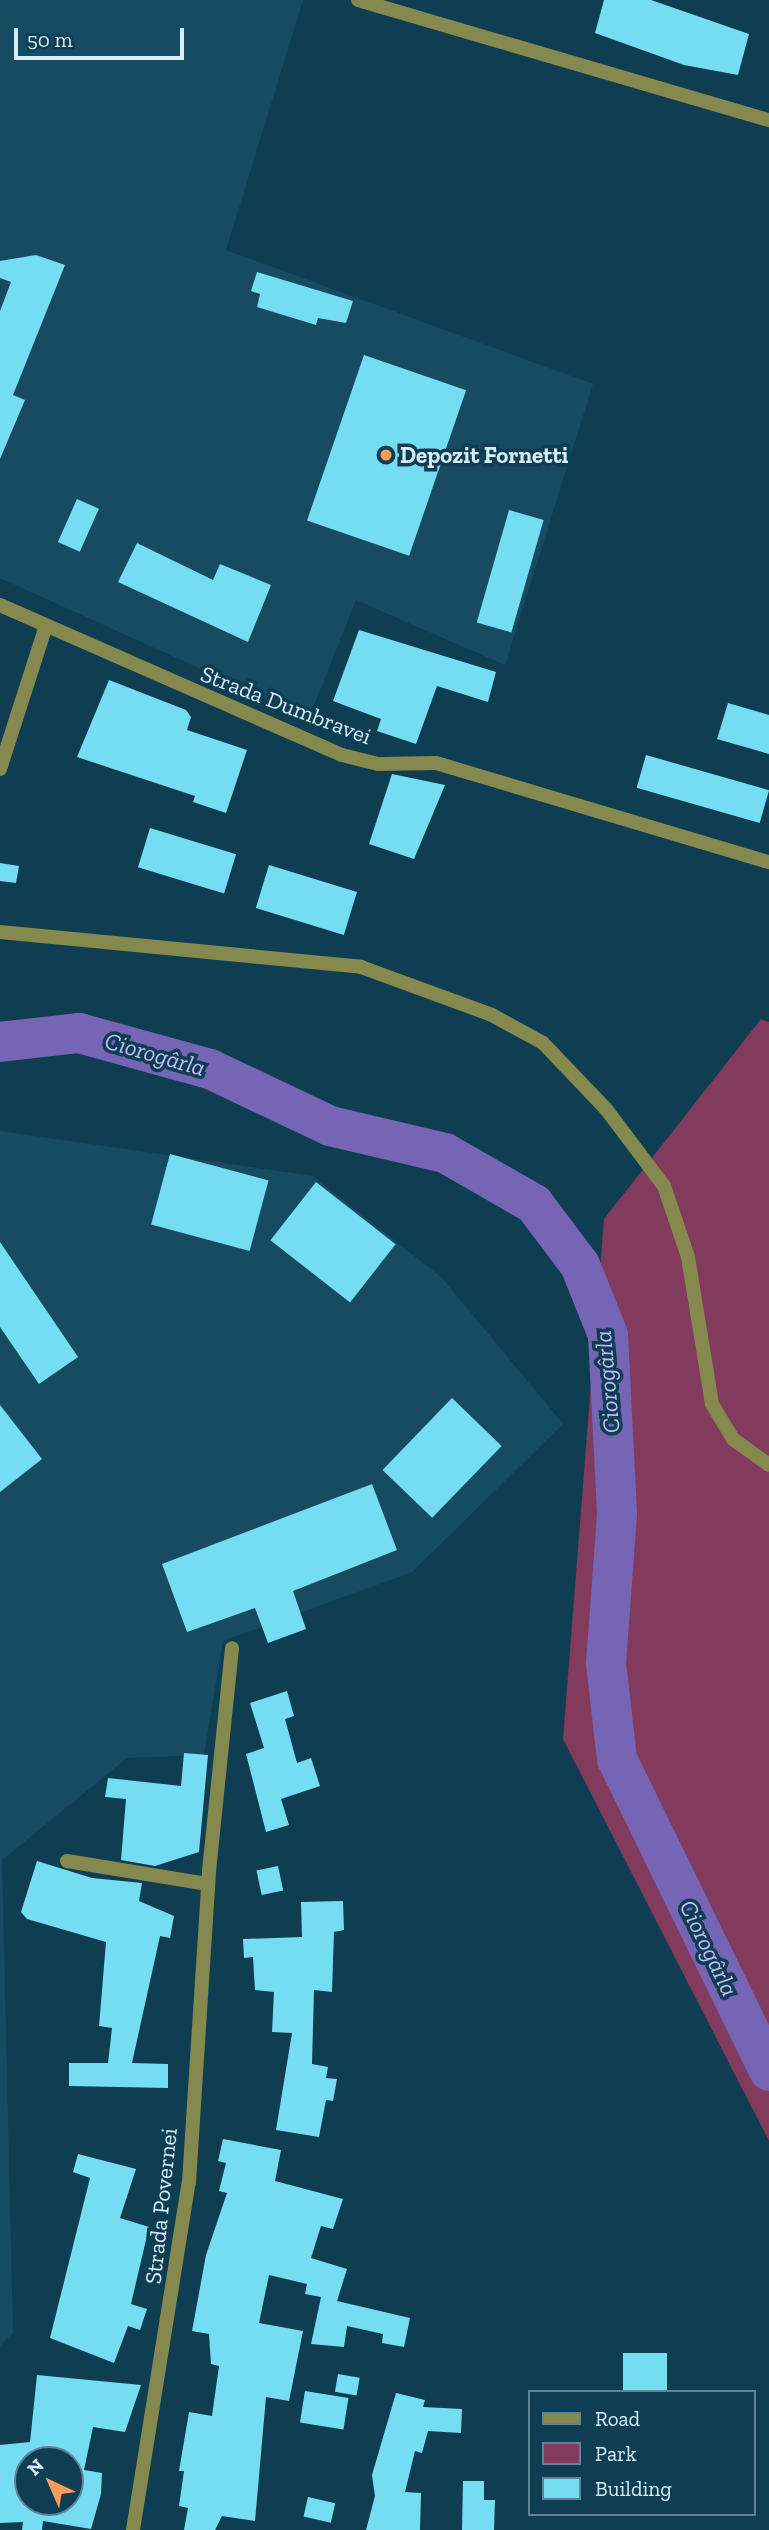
<!DOCTYPE html>
<html>
<head>
<meta charset="utf-8">
<style>
	body { margin:0 }
	#map { position:relative; width:769px; height:2530px; overflow:hidden; background:#0f3e53; font-family:"Zilla Slab",serif }
	div>[style] { position:absolute }
	.built>* { inset:0; background:#164b62 }
	.green>* { inset:0; background:#823a5d }
	.river>* { height:40px; margin:-20px; padding:0 20px; transform-origin:20px; border-radius:20px; background:#7665b5 }
	.building>* { inset:0; background:#74ddf2; transform-origin:0 0 }
	.minor>* { height:14px; margin:-7px; padding:0 7px; transform-origin:7px; border-radius:7px; background:#85894d }
	.dots>* { width:19px; height:19px; translate:-50% -50%; box-sizing:border-box; border:4px solid #0f3e53; border-radius:50% }
	span { translate:-50% -50%; white-space:nowrap; text-align:center; line-height:1.15; -webkit-text-stroke:7px #0f3e53; paint-order:stroke }
	.poi-label { font-size:23px; color:#d6eefb; font-weight:700 }
	.left { translate:0 -50%; text-align:left }
	.street-label { font-size:23px; color:#d6eefb }
	.water-label { font-size:24px; color:#c5bafc; font-style:italic }
	.legend { position:absolute; left:528px; top:2390px; width:228px; height:126px; box-sizing:border-box; background:#0f3e53; border:2px solid #5f8496; margin:0; padding:9px 12px; list-style:none; font-size:21px; color:#d6eefb }
	.legend li { display:flex; align-items:center; gap:14px; height:35px }
	.legend b { width:35px; border:2px solid #5f8496 }
	.north { position:absolute; left:14px; top:2446px; width:70px; height:70px; box-sizing:border-box; background:#0f3e53; border:2px solid #5f8496; border-radius:50%; rotate:316deg; font-size:19px; font-weight:700; line-height:28px; text-align:center; color:#d6eefb }
	.north::after { content:''; display:block; margin:auto; width:24px; height:32px; background:#ff9b5a; clip-path:polygon(50% 0,100% 100%,50% 72%,0 100%) }
	.scale { position:absolute; left:14px; top:28px; width:170px; height:32px; box-sizing:border-box; border:4px solid #d6eefb; border-top:0; padding-left:9px; font-size:21px; line-height:24px; white-space:nowrap; color:#d6eefb; -webkit-text-stroke:5px #0f3e53; paint-order:stroke }
</style>
</head>
<body>
<div id="map">
	<div class="built">
		<div style="clip-path:polygon(0 0,303px 0,226px 250px,593px 384px,505px 665px,356px 600px,309px 718px,0 578px)"></div>
		<div style="clip-path:polygon(0 1131px,313px 1176px,442px 1278px,563px 1424px,412px 1572px,223px 1641px,204px 1755px,127px 1758px,2px 1860px,13px 2333px,0 2346px)"></div>
	</div>
	<div class="green">
		<div style="clip-path:polygon(761px 1019px,769px 1022px,769px 2141px,563px 1739px,604px 1219px)"></div>
	</div>
	<div class="river">
		<div style="left:0;top:1042px;width:80px;rotate:-6.5deg"></div>
		<div style="left:79px;top:1033px;width:136px;rotate:15.4deg"></div>
		<div style="left:210px;top:1069px;width:133px;rotate:25.4deg"></div>
		<div style="left:330px;top:1126px;width:118px;rotate:13.2deg"></div>
		<div style="left:445px;top:1153px;width:103px;rotate:29.8deg"></div>
		<div style="left:534px;top:1204px;width:76px;rotate:53deg"></div>
		<div style="left:580px;top:1265px;width:75px;rotate:68.2deg"></div>
		<div style="left:608px;top:1335px;width:179px;rotate:87.1deg"></div>
		<div style="left:617px;top:1514px;width:149px;rotate:94.2deg"></div>
		<div style="left:606px;top:1663px;width:97px;rotate:83.5deg"></div>
		<div style="left:617px;top:1759px;width:347px;rotate:64deg"></div>
	</div>
	<div class="building">
		<div style="clip-path:polygon(604px 0,651px 0,749px 34px,738px 75px,684px 65px,595px 33px)"></div>
		<div style="clip-path:polygon(36px 255px,65px 265px,13px 395px,25px 400px,0 459px,0 311px,11px 282px,0 278px,0 261px)"></div>
		<div style="clip-path:polygon(257px 272px,353px 301px,346px 323px,318px 318px,316px 325px,257px 307px,260px 294px,251px 291px)"></div>
		<div style="left:364px;top:355px;width:108px;height:175px;rotate:19deg"></div>
		<div style="left:77px;top:499px;width:24px;height:47px;rotate:24deg"></div>
		<div style="left:509px;top:510px;width:36px;height:117px;rotate:16deg"></div>
		<div style="clip-path:polygon(137px 543px,213px 580px,220px 564px,271px 585px,248px 642px,118px 582px)"></div>
		<div style="clip-path:polygon(359px 630px,496px 672px,488px 702px,437px 686px,416px 744px,377px 731px,381px 719px,333px 701px)"></div>
		<div style="clip-path:polygon(109px 680px,186px 710px,191px 717px,187px 730px,247px 750px,226px 813px,193px 802px,195px 796px,77px 757px)"></div>
		<div style="clip-path:polygon(728px 703px,769px 715px,769px 754px,717px 739px)"></div>
		<div style="left:646px;top:755px;width:128px;height:34px;rotate:16deg"></div>
		<div style="clip-path:polygon(392px 774px,445px 785px,414px 859px,369px 844px)"></div>
		<div style="left:150px;top:828px;width:90px;height:41px;rotate:17deg"></div>
		<div style="clip-path:polygon(0 863px,19px 866px,16px 883px,0 881px)"></div>
		<div style="left:269px;top:865px;width:92px;height:45px;rotate:17deg"></div>
		<div style="left:170px;top:1154px;width:102px;height:73px;rotate:15deg"></div>
		<div style="left:316px;top:1182px;width:101px;height:74px;rotate:38deg"></div>
		<div style="clip-path:polygon(0 1242px,78px 1357px,39px 1384px,0 1327px)"></div>
		<div style="left:452px;top:1398px;width:69px;height:100px;rotate:44deg"></div>
		<div style="clip-path:polygon(0 1405px,42px 1459px,0 1492px)"></div>
		<div style="clip-path:polygon(372px 1484px,397px 1550px,293px 1591px,306px 1629px,268px 1643px,255px 1608px,187px 1632px,162px 1564px)"></div>
		<div style="clip-path:polygon(287px 1691px,294px 1716px,285px 1719px,297px 1763px,311px 1758px,320px 1786px,281px 1799px,289px 1825px,266px 1832px,246px 1754px,264px 1748px,250px 1703px)"></div>
		<div style="clip-path:polygon(184px 1753px,208px 1755px,199px 1852px,155px 1866px,121px 1860px,126px 1799px,105px 1797px,108px 1778px,181px 1786px)"></div>
		<div style="clip-path:polygon(37px 1861px,92px 1878px,142px 1883px,139px 1901px,174px 1916px,170px 1938px,160px 1936px,132px 2063px,168px 2064px,168px 2088px,69px 2086px,69px 2063px,108px 2063px,112px 2028px,99px 2026px,106px 1942px,27px 1919px,21px 1912px)"></div>
		<div style="left:278px;top:1866px;width:25px;height:22px;rotate:78deg"></div>
		<div style="clip-path:polygon(343px 1901px,344px 1930px,334px 1932px,332px 1992px,314px 1990px,312px 2064px,328px 2067px,326px 2078px,337px 2079px,333px 2101px,326px 2100px,319px 2137px,276px 2130px,292px 2033px,272px 2032px,274px 1992px,255px 1990px,253px 1957px,244px 1958px,243px 1939px,302px 1937px,301px 1902px)"></div>
		<div style="clip-path:polygon(223px 2139px,281px 2150px,275px 2181px,343px 2199px,333px 2229px,321px 2226px,311px 2258px,347px 2269px,337px 2301px,410px 2318px,404px 2347px,382px 2343px,383px 2334px,347px 2326px,344px 2347px,311px 2344px,321px 2297px,305px 2294px,307px 2284px,269px 2275px,259px 2323px,303px 2331px,289px 2401px,266px 2397px,255px 2521px,222px 2516px,215px 2530px,184px 2530px,188px 2508px,179px 2506px,184px 2471px,179px 2471px,189px 2412px,212px 2416px,219px 2366px,211px 2364px,209px 2334px,192px 2331px,206px 2255px,227px 2193px,219px 2191px,226px 2163px,218px 2161px)"></div>
		<div style="clip-path:polygon(78px 2154px,136px 2169px,120px 2218px,149px 2227px,131px 2304px,147px 2309px,140px 2330px,128px 2326px,114px 2363px,50px 2338px,90px 2178px,73px 2172px)"></div>
		<div style="left:623px;top:2353px;width:44px;height:39px"></div>
		<div style="left:338px;top:2374px;width:22px;height:18px;rotate:10deg"></div>
		<div style="clip-path:polygon(evenodd,37px 2375px,141px 2385px,125px 2432px,93px 2427px,84px 2470px,102px 2473px,101px 2494px,91px 2529px,43px 2521px,42px 2530px,22px 2530px,23px 2522px,0 2523px,0 2445px,30px 2442px,37px 2375px,28px 2460px,70px 2460px,70px 2502px,28px 2502px,28px 2460px)"></div>
		<div style="left:305px;top:2391px;width:44px;height:32px;rotate:9deg"></div>
		<div style="clip-path:polygon(396px 2393px,425px 2400px,423px 2407px,462px 2409px,461px 2433px,428px 2431px,422px 2453px,415px 2451px,405px 2492px,421px 2493px,420px 2530px,366px 2530px,375px 2496px,372px 2475px)"></div>
		<div style="clip-path:polygon(463px 2481px,484px 2481px,484px 2500px,495px 2500px,494px 2530px,462px 2530px)"></div>
		<div style="left:308px;top:2497px;width:28px;height:20px;rotate:13deg"></div>
	</div>
	<div class="minor">
		<div style="left:358px;top:0;width:428px;rotate:16.3deg"></div>
		<div style="left:0;top:605px;width:373px;rotate:23.7deg"></div>
		<div style="left:342px;top:755px;width:37px;rotate:14deg"></div>
		<div style="left:378px;top:764px;width:58px;rotate:-1deg"></div>
		<div style="left:436px;top:763px;width:347px;rotate:16.6deg"></div>
		<div style="left:0;top:769px;width:150px;rotate:-72.2deg"></div>
		<div style="left:0;top:932px;width:363px;rotate:5.5deg"></div>
		<div style="left:361px;top:967px;width:140px;rotate:20.1deg"></div>
		<div style="left:492px;top:1015px;width:58px;rotate:28.8deg"></div>
		<div style="left:543px;top:1043px;width:91px;rotate:46.3deg"></div>
		<div style="left:606px;top:1109px;width:96px;rotate:53deg"></div>
		<div style="left:664px;top:1186px;width:75px;rotate:71.3deg"></div>
		<div style="left:688px;top:1257px;width:149px;rotate:80.7deg"></div>
		<div style="left:712px;top:1404px;width:41px;rotate:59deg"></div>
		<div style="left:733px;top:1439px;width:44px;rotate:35.8deg"></div>
		<div style="left:67px;top:1861px;width:143px;rotate:9.3deg"></div>
		<div style="left:133px;top:2530px;width:352px;rotate:-80.9deg"></div>
		<div style="left:189px;top:2182px;width:312px;rotate:-86.3deg"></div>
		<div style="left:209px;top:1871px;width:224px;rotate:-84.1deg"></div>
	</div>
	<div class="dots">
		<div style="left:386px;top:455px;background:#ff9b5a"></div>
	</div>
	<div class="poi-label">
		<span class="left" style="left:400px;top:455px">Depozit Fornetti</span>
	</div>
	<div class="street-label">
		<span style="left:286px;top:705px;rotate:21deg">Strada Dumbravei</span>
		<span style="left:161px;top:2206px;rotate:-84deg">Strada Povernei</span>
	</div>
	<div class="water-label">
		<span style="left:155px;top:1054px;rotate:16deg">Ciorogârla</span>
		<span style="left:607px;top:1382px;rotate:-95deg">Ciorogârla</span>
		<span style="left:709px;top:1948px;rotate:64deg">Ciorogârla</span>
	</div>
	<ul class="legend">
	<li><b style="height:9px;background:#85894d"></b>Road</li>
	<li><b style="height:19px;background:#823a5d"></b>Park</li>
	<li><b style="height:19px;background:#74ddf2"></b>Building</li>
	</ul>
	<div class="north">N</div>
	<div class="scale">50 m</div>
</div>
</body>
</html>
